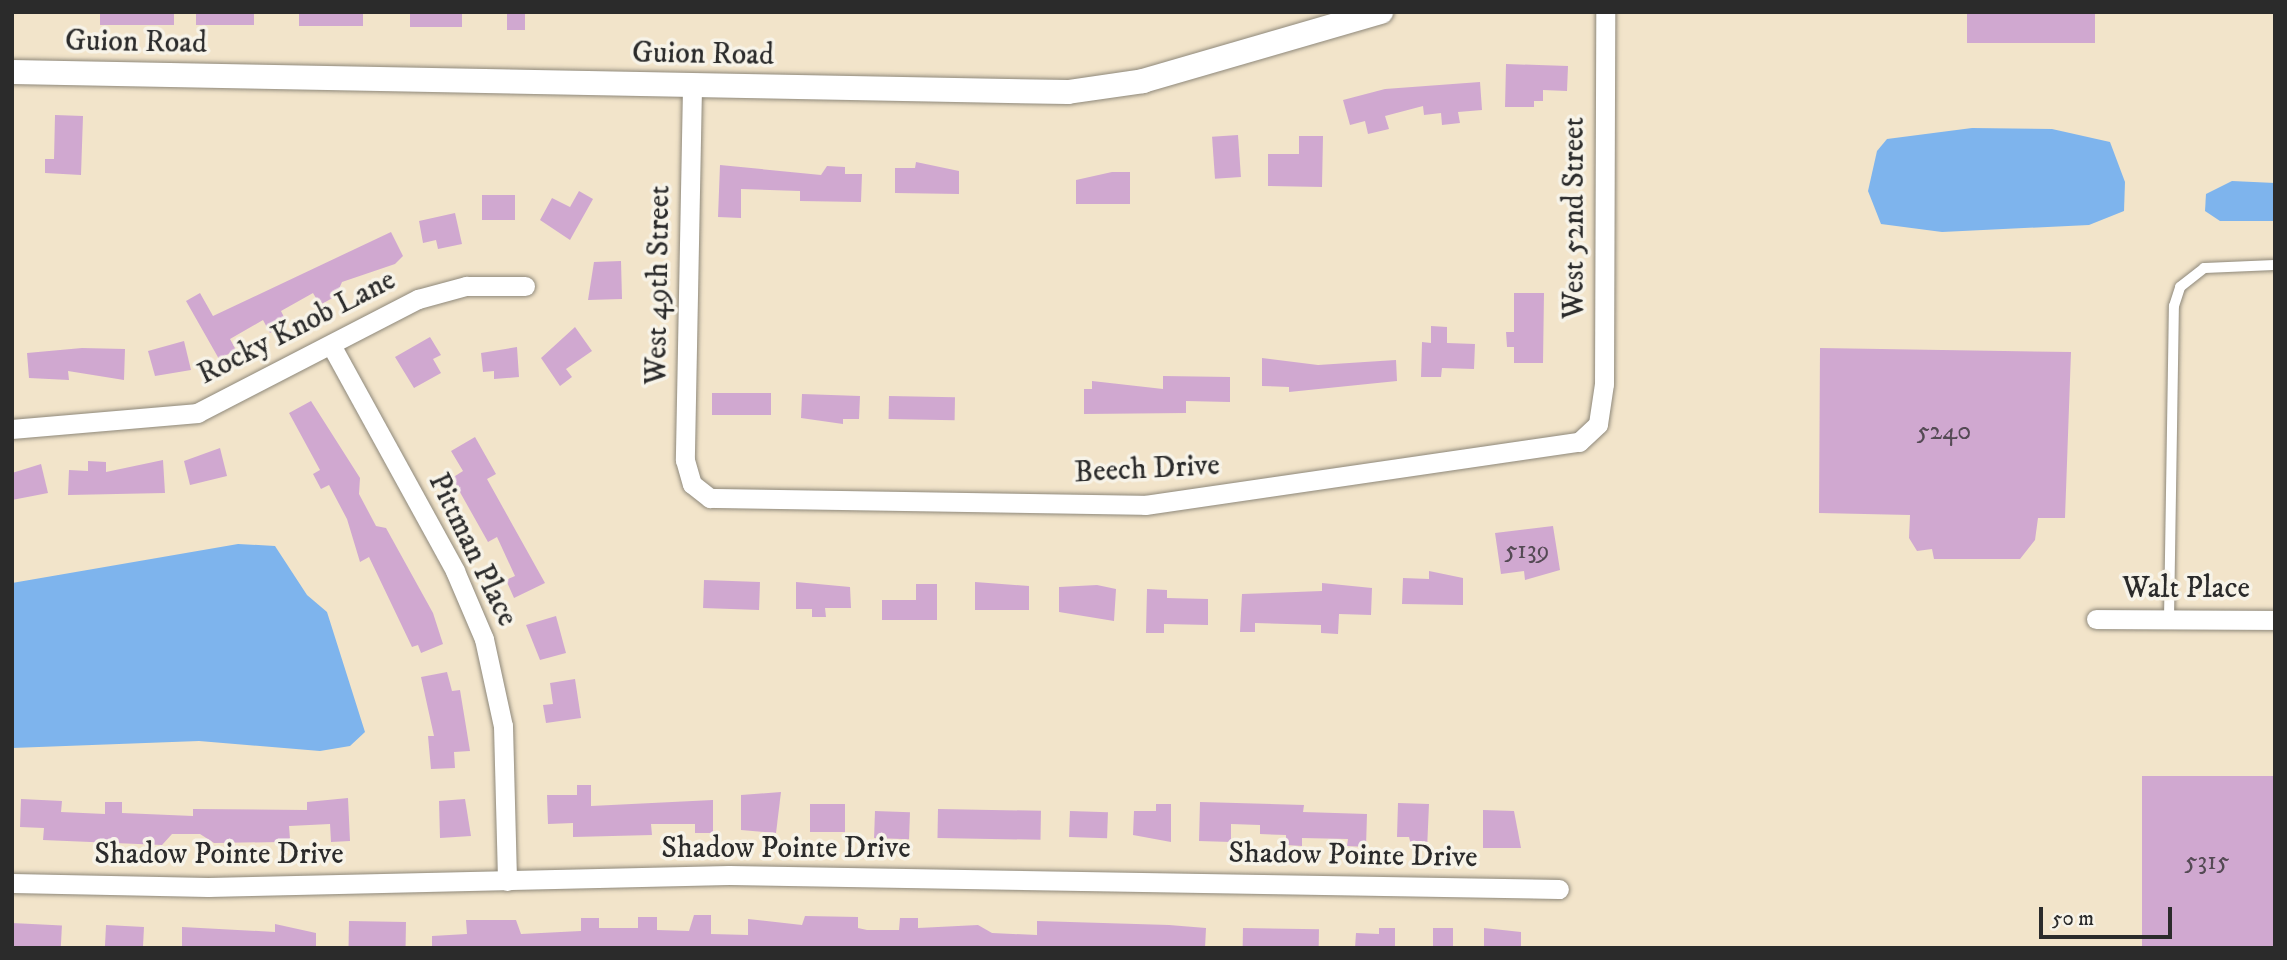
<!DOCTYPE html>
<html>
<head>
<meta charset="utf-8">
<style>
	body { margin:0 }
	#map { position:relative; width:2287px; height:960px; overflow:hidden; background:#f2e4ca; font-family:"IM FELL DW Pica",serif }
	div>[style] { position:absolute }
	.water>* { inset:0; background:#7eb4ed }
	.building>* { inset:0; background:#d0a8d0; transform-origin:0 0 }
	.roads { filter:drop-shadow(0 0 2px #8e887a) drop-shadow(0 0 2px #8e887a) }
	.service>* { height:10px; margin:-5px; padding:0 5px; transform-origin:5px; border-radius:5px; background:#fff }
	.minor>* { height:19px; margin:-9.5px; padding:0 9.5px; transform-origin:9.5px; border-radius:9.5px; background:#fff }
	.tertiary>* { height:24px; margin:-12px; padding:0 12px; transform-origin:12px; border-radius:12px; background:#fff }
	span { translate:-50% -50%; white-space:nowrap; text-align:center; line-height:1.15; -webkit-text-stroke:7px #f7f3e8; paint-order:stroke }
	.number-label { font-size:26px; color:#544a54 }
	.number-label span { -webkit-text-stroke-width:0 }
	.street-label { font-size:30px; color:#2b2b2b }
	.frame { position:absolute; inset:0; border:14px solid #2b2b2b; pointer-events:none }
	.scale { position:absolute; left:2039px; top:907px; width:133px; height:32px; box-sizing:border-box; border:4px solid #2b2b2b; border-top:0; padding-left:9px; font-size:21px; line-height:24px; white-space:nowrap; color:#2b2b2b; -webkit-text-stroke:5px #f7f3e8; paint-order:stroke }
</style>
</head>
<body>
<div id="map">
	<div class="water">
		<div style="clip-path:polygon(1972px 128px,2052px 129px,2110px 142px,2125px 182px,2124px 211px,2089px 225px,1942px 232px,1881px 224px,1868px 191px,1877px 151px,1887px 139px)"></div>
		<div style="clip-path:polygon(2232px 181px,2275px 183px,2275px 221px,2220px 221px,2205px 211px,2206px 194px)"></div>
		<div style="clip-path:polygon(238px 544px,275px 546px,307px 595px,327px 612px,365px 732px,350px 746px,320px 751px,199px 741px,12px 748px,12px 583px)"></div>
	</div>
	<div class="building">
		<div style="left:100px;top:12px;width:74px;height:13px"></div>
		<div style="left:196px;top:12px;width:58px;height:13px"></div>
		<div style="left:299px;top:12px;width:64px;height:14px"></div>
		<div style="left:410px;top:12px;width:52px;height:15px"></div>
		<div style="left:507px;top:12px;width:18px;height:18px"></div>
		<div style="left:1967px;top:12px;width:128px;height:31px"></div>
		<div style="clip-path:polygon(1506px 64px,1568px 66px,1567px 91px,1543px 90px,1543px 101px,1534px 101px,1534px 107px,1505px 107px)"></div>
		<div style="clip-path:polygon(1480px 82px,1482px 110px,1458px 112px,1460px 123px,1442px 125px,1441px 113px,1424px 115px,1423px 106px,1385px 116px,1389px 129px,1368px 134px,1365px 121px,1350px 125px,1343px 100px,1385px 89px)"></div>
		<div style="clip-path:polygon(55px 115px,83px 116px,81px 175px,45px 173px,45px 159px,54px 159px)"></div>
		<div style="left:1238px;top:135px;width:42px;height:26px;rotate:86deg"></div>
		<div style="clip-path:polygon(1299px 136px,1323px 136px,1322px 187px,1268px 186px,1268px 154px,1299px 154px)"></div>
		<div style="clip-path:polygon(916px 162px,959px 171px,959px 194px,895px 193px,895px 168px,915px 168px)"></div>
		<div style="clip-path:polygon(720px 165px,821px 175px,827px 166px,845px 167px,845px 174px,862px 174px,861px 202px,800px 201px,800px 191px,741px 189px,741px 218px,718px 217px)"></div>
		<div style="clip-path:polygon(1112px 172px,1130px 172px,1130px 204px,1076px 204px,1076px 180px)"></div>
		<div style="clip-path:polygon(579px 191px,593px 199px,570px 240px,540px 220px,552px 198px,570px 207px)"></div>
		<div style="left:482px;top:195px;width:33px;height:25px"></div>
		<div style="clip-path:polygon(455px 213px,462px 244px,438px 249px,436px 240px,423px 243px,419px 221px)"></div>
		<div style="clip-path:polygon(391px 232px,403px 256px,395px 264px,342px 282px,336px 296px,320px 305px,313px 293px,281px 311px,287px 323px,270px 333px,263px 320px,230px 339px,236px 350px,219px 359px,186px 301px,200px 293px,213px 316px)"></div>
		<div style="clip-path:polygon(621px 261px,622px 299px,588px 300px,594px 262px)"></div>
		<div style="clip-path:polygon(1514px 293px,1544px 293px,1543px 363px,1514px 363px,1514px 347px,1507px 347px,1506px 332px,1514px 332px)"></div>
		<div style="clip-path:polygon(1431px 326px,1447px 327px,1447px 343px,1475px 344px,1474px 369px,1442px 368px,1441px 377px,1421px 377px,1422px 342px,1431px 343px)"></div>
		<div style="clip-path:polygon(575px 327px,592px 351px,566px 369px,572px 377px,560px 386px,541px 358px)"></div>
		<div style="clip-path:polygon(430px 337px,441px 355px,433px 359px,441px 373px,414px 388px,395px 357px)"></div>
		<div style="clip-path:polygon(184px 341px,191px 370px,155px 376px,148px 351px)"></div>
		<div style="clip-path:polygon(517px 347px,519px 377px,494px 379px,494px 371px,483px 372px,481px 353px)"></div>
		<div style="clip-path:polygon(82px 348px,125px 349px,124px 380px,68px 371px,69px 380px,29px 378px,27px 353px)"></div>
		<div style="clip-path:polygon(1820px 348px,2071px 352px,2065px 518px,2038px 518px,2035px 540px,2020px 559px,1934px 559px,1932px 549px,1917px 551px,1909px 538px,1910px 515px,1819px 513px)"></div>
		<div style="clip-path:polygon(1262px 358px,1318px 365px,1396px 360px,1397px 381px,1289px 392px,1289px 387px,1262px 386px)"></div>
		<div style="clip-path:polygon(1163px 376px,1230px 377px,1230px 402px,1186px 401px,1186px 413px,1084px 414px,1084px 389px,1092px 389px,1092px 381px,1163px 389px)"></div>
		<div style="left:712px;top:393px;width:59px;height:22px"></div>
		<div style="clip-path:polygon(802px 394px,860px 396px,859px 419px,843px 419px,843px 424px,801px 418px)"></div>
		<div style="left:889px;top:396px;width:66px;height:23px;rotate:1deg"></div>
		<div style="clip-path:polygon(311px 401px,360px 478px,359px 494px,376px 526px,386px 528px,433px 613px,443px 644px,421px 653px,418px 645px,412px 647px,369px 557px,360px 562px,347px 519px,329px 485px,321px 489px,313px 474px,320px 470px,289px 413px)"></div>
		<div style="clip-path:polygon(475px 437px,496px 474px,487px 479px,545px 583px,514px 598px,506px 580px,515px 576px,497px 537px,488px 542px,452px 478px,463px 471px,451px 451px)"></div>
		<div style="clip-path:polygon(220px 448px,227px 476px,190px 485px,184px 461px)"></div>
		<div style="clip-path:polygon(163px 460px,165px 493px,68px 495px,69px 470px,88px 471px,88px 461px,106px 462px,106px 472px)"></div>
		<div style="clip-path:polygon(41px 464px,48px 493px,12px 500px,12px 473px)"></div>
		<div style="clip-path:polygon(1553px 526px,1560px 570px,1525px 580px,1524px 571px,1501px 574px,1495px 533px)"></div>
		<div style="clip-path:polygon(1429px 571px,1463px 578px,1463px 605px,1402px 604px,1403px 578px,1429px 579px)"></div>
		<div style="left:760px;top:582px;width:28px;height:56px;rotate:92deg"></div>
		<div style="clip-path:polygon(796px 582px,850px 587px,851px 608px,825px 608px,826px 617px,812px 617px,812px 609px,796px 609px)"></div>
		<div style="clip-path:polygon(975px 582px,1029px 586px,1029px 610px,975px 610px)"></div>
		<div style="clip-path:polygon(1322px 583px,1372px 588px,1371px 615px,1339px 614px,1338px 634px,1321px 633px,1321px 625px,1255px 623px,1255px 632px,1240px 632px,1242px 594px,1322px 591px)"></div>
		<div style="clip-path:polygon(916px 584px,937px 584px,937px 620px,882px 620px,882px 600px,916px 600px)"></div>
		<div style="clip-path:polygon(1097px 585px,1116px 589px,1114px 621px,1059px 612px,1059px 587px)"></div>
		<div style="clip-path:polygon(1147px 589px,1167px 590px,1167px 598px,1208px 599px,1208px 625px,1164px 624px,1164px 633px,1146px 633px)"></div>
		<div style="clip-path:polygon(556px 616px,566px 653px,540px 660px,526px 625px)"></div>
		<div style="clip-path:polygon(447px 672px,452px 691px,460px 690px,470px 751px,454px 752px,455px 768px,431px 769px,428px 736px,434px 736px,421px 677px)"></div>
		<div style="clip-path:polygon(575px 679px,581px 718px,546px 723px,543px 705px,553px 704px,550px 683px)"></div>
		<div style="left:2142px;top:776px;width:133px;height:172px"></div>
		<div style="clip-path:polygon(577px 785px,591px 785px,591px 806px,713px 800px,713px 833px,695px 833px,695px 824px,651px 824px,652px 835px,573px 837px,573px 823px,548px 824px,547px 795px,577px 795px)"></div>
		<div style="clip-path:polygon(781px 792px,776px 833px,741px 830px,741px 795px)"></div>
		<div style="clip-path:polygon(348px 798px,350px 841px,331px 842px,330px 824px,289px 826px,290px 839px,279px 842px,214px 843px,200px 834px,172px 834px,162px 845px,43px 840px,44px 828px,20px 827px,21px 799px,62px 801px,61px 812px,105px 814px,105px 802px,122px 802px,122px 813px,193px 816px,193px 809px,307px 810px,307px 802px)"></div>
		<div style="clip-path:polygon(465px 799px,471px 836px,440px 838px,439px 801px)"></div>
		<div style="clip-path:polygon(1200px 802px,1304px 805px,1303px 812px,1367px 814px,1366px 847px,1347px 846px,1348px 839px,1302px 838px,1302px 846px,1286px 845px,1286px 835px,1260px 834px,1260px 825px,1231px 824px,1231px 842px,1199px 841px)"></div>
		<div style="clip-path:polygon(1398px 803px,1429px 804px,1427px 850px,1412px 849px,1409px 837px,1397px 837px)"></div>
		<div style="left:810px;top:804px;width:35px;height:28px"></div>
		<div style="clip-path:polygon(1156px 804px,1171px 804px,1171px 842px,1133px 835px,1134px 811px,1156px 811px)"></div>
		<div style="left:938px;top:809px;width:103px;height:29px;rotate:1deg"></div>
		<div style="clip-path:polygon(1483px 810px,1514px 811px,1521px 848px,1483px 848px)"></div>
		<div style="left:875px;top:811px;width:35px;height:27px;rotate:2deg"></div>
		<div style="left:1070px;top:811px;width:38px;height:26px;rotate:2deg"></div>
		<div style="clip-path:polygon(694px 915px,711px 915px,711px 934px,748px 935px,748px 919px,802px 925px,805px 916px,858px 917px,858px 928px,867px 930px,899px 930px,900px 918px,918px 918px,918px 928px,978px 925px,992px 933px,1037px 935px,1037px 921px,1169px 925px,1206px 928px,1205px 948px,432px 948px,432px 936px,467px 934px,466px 920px,516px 920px,521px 934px,581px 931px,581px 918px,599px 918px,599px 928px,638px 928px,638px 917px,657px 917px,657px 930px,689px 931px)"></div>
		<div style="left:349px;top:921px;width:57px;height:27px;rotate:1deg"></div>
		<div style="left:12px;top:923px;width:50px;height:25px;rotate:3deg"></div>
		<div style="clip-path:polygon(275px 924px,316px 933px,316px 948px,182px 948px,182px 927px,275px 932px)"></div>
		<div style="left:144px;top:927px;width:21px;height:38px;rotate:93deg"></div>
		<div style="left:1243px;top:928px;width:76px;height:20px;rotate:1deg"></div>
		<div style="clip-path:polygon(1379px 928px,1395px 928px,1395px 948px,1355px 948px,1356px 933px,1379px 934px)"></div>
		<div style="left:1433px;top:928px;width:20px;height:20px"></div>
		<div style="clip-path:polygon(1484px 928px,1521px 932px,1521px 948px,1484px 948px)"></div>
	</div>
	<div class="roads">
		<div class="service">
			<div style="left:2169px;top:619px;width:313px;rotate:-89.1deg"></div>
			<div style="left:2174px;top:306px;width:20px;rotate:-72deg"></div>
			<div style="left:2180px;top:287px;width:31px;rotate:-38deg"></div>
			<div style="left:2204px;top:268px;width:71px;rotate:-2.4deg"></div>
		</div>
		<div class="minor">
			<div style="left:692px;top:87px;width:373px;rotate:91.1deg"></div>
			<div style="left:685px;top:460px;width:25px;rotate:74deg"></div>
			<div style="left:692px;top:484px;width:23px;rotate:38deg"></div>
			<div style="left:710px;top:498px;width:435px;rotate:0.9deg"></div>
			<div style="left:1145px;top:505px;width:439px;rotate:-8.3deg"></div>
			<div style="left:1579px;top:442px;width:26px;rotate:-43deg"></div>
			<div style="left:1598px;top:424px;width:40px;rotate:-81.5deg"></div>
			<div style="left:1604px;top:384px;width:372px;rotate:-89.8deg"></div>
			<div style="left:331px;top:345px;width:258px;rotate:61.2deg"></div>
			<div style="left:455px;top:571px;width:74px;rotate:66.9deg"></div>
			<div style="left:484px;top:639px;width:89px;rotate:77.7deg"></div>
			<div style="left:503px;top:726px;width:155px;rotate:88.5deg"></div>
			<div style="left:12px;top:429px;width:186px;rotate:-4.9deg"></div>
			<div style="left:197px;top:413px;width:249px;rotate:-27.3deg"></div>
			<div style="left:418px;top:299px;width:50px;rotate:-15.2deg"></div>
			<div style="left:466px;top:286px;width:59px"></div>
			<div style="left:2096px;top:619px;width:179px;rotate:0.3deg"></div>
			<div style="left:12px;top:883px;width:196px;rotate:1.2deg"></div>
			<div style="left:208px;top:887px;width:521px;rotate:-1.32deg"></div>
			<div style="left:729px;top:875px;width:830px;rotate:0.97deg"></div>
		</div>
		<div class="tertiary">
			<div style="left:12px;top:72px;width:1056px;rotate:1.09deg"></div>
			<div style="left:1068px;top:92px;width:76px;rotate:-8.3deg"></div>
			<div style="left:1143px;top:81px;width:248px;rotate:-16.2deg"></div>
		</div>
	</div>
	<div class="number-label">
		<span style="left:1944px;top:432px">5240</span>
		<span style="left:1527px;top:551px">5139</span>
		<span style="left:2207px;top:862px">5315</span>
	</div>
	<div class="street-label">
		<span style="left:136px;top:43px;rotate:1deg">Guion Road</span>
		<span style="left:703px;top:55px;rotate:1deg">Guion Road</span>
		<span style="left:1575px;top:218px;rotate:-90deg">West 52nd Street</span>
		<span style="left:659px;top:285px;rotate:-89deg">West 49th Street</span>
		<span style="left:297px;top:328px;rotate:-27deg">Rocky Knob Lane</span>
		<span style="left:1147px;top:470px;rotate:-3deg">Beech Drive</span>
		<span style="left:472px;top:550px;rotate:64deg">Pittman Place</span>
		<span style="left:2186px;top:589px">Walt Place</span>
		<span style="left:786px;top:849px">Shadow Pointe Drive</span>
		<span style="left:219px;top:855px">Shadow Pointe Drive</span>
		<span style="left:1353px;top:856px;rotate:1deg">Shadow Pointe Drive</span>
	</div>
	<div class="frame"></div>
	<div class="scale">50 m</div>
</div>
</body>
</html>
